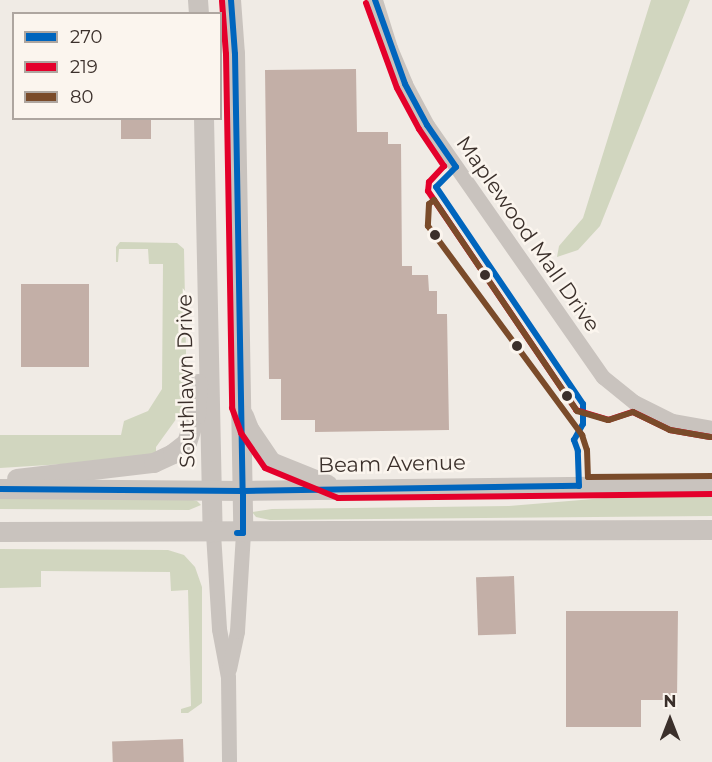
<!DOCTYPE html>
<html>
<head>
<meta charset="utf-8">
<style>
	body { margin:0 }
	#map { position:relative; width:712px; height:762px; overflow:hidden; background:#f0ebe5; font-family:Montserrat,sans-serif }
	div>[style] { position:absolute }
	.green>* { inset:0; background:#d1d6bf }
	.building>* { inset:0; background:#c3afa7; transform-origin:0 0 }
	.minor>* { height:15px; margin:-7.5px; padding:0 7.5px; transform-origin:7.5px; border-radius:7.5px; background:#c9c3be }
	.tertiary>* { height:20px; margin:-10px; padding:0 10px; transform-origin:10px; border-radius:10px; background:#c9c3be }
	.bus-1>* { height:6px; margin:-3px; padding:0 3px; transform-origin:3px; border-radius:3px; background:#0065bd }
	.bus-2>* { height:6px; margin:-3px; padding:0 3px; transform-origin:3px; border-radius:3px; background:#e4002b }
	.bus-3>* { height:6px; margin:-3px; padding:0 3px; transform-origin:3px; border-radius:3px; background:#7a4b2a }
	.dots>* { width:16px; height:16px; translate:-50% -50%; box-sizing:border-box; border:3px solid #fbf5ee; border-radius:50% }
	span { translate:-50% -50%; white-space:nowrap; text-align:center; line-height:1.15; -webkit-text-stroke:5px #fbf5ee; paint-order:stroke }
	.street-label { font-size:21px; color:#3b302b }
	.legend { position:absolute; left:12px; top:12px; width:210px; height:108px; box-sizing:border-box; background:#fbf5ee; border:2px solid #aea6a0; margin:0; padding:8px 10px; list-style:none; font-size:18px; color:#3b302b }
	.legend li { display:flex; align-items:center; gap:12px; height:30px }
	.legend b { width:30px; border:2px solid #aea6a0 }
	.north { position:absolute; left:640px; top:690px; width:60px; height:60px; -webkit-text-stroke:4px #fbf5ee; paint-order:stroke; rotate:0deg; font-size:16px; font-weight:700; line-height:24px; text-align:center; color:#3b302b }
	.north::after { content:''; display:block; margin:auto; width:21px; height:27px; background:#3b302b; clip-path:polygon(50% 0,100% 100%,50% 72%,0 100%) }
</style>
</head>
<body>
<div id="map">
	<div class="green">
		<div style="clip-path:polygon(651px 0,690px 0,600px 226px,578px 250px,557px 257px,559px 246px,583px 218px)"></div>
		<div style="clip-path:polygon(120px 242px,177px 243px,184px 249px,187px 404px,156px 447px,156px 454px,144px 459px,0 468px,0 435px,121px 435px,124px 421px,148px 411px,162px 389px,163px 264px,149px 264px,148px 249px,119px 249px,118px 262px,116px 262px,116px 247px)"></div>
		<div style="clip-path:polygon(712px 494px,712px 516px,270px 520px,256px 517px,252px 512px,272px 509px,509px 506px,629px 496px)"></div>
		<div style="clip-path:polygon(0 497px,185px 498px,197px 501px,201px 505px,189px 510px,0 509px)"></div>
		<div style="clip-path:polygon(0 549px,168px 550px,184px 555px,195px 567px,202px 587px,202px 703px,188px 713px,181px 713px,181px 709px,191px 706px,188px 590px,171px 591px,170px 572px,41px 571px,41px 587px,0 588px)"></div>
	</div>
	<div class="building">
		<div style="clip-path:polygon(356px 69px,357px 132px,388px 132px,388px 144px,401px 144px,402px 266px,412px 266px,412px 275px,428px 275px,429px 291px,437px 291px,437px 314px,447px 314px,449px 430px,315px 432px,315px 420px,281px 420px,281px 379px,269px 379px,265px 70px)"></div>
		<div style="left:121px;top:118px;width:30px;height:21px"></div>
		<div style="left:21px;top:284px;width:68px;height:83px"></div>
		<div style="left:514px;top:576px;width:58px;height:38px;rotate:88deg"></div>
		<div style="clip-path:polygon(566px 611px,678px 611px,677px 700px,641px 700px,641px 727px,566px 727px)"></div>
		<div style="left:183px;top:739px;width:23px;height:71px;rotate:88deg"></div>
	</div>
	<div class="minor">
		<div style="left:375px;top:0;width:50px;rotate:72.6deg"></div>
		<div style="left:390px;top:48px;width:39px;rotate:67deg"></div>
		<div style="left:405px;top:84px;width:47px;rotate:61.8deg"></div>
		<div style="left:427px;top:125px;width:307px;rotate:55.1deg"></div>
		<div style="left:603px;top:377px;width:40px;rotate:39deg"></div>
		<div style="left:634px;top:402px;width:42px;rotate:26.6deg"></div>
		<div style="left:672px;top:421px;width:41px;rotate:9.9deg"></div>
		<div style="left:213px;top:533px;width:96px;rotate:86.4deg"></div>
		<div style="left:219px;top:629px;width:49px;rotate:79.4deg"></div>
		<div style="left:228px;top:677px;width:85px;rotate:89.3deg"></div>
		<div style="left:229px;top:669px;width:39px;rotate:-78deg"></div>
		<div style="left:237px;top:631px;width:98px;rotate:-86.5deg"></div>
	</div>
	<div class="tertiary">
		<div style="left:198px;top:0;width:14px;rotate:86deg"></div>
		<div style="left:231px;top:0;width:54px;rotate:85.8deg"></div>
		<div style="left:235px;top:54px;width:479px;rotate:89deg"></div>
		<div style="left:204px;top:118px;width:415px;rotate:88.8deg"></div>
		<div style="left:244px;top:416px;width:14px;rotate:69deg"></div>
		<div style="left:249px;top:429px;width:40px;rotate:56deg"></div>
		<div style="left:271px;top:462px;width:61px;rotate:22deg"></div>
		<div style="left:17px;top:479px;width:138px;rotate:-6.7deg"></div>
		<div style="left:154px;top:463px;width:21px;rotate:-25deg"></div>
		<div style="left:173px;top:454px;width:18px;rotate:-38deg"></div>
		<div style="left:187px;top:443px;width:29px;rotate:-72deg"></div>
		<div style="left:196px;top:415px;width:31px;rotate:-86deg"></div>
		<div style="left:0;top:489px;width:243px;rotate:0.5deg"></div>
		<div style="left:243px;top:491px;width:469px;rotate:-0.7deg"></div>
		<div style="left:0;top:532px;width:712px;rotate:-0.16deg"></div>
	</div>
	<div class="bus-1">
		<div style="left:231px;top:0;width:54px;rotate:85.8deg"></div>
		<div style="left:235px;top:54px;width:437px;rotate:89deg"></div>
		<div style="left:243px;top:491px;width:42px;rotate:90deg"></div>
		<div style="left:243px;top:533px;width:6px;rotate:180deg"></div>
		<div style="left:375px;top:0;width:89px;rotate:70.3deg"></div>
		<div style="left:405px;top:84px;width:47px;rotate:61.8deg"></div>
		<div style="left:427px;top:125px;width:51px;rotate:55.4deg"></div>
		<div style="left:456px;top:167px;width:28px;rotate:135deg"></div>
		<div style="left:0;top:489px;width:243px;rotate:0.5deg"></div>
		<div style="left:243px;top:491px;width:336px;rotate:-0.9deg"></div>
		<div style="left:579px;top:486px;width:35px;rotate:-92deg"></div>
		<div style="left:578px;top:451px;width:12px;rotate:-110deg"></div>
		<div style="left:574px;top:440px;width:18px;rotate:-61deg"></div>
		<div style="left:583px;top:424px;width:20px;rotate:-90deg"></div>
		<div style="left:583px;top:404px;width:262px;rotate:-124.1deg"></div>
	</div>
	<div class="bus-2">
		<div style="left:222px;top:1px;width:53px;rotate:85.7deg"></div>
		<div style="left:226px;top:54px;width:354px;rotate:89deg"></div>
		<div style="left:232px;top:408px;width:27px;rotate:70deg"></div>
		<div style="left:241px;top:433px;width:42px;rotate:55.6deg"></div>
		<div style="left:265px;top:468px;width:79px;rotate:22.3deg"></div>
		<div style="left:338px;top:498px;width:374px;rotate:-0.6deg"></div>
		<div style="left:366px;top:3px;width:90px;rotate:70deg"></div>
		<div style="left:397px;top:88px;width:47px;rotate:61.8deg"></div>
		<div style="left:419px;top:129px;width:45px;rotate:56deg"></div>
		<div style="left:444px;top:166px;width:22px;rotate:133deg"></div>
		<div style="left:429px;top:182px;width:9px;rotate:96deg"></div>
		<div style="left:428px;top:191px;width:264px;rotate:55.9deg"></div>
		<div style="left:576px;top:410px;width:34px;rotate:17deg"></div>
		<div style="left:608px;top:420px;width:26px;rotate:-18deg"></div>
		<div style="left:633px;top:412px;width:41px;rotate:25.9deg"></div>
		<div style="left:670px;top:430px;width:41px;rotate:9.9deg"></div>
	</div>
	<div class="bus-3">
		<div style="left:710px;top:437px;width:41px;rotate:-170.1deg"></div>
		<div style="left:670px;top:430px;width:41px;rotate:-154.1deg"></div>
		<div style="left:633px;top:412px;width:26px;rotate:162deg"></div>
		<div style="left:608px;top:420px;width:32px;rotate:-164deg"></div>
		<div style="left:577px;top:411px;width:255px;rotate:-124.1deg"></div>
		<div style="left:434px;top:200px;width:6px;rotate:141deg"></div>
		<div style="left:429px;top:204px;width:22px;rotate:93deg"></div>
		<div style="left:428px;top:226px;width:260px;rotate:53.6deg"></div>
		<div style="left:582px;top:435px;width:16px;rotate:72deg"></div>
		<div style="left:587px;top:450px;width:27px;rotate:88deg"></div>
		<div style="left:588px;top:477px;width:124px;rotate:-0.5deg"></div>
	</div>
	<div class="dots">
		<div style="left:435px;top:235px;background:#3b302b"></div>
		<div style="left:485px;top:275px;background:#3b302b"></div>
		<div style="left:517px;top:346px;background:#3b302b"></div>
		<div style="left:567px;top:396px;background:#3b302b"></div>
	</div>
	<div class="street-label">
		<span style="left:528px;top:234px;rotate:55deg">Maplewood Mall Drive</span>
		<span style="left:186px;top:381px;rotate:-91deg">Southlawn Drive</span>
		<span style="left:392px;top:464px;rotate:-1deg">Beam Avenue</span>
	</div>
	<ul class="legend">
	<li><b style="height:8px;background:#0065bd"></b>270</li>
	<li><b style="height:8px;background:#e4002b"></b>219</li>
	<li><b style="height:8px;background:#7a4b2a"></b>80</li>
	</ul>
	<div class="north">N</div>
</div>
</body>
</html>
